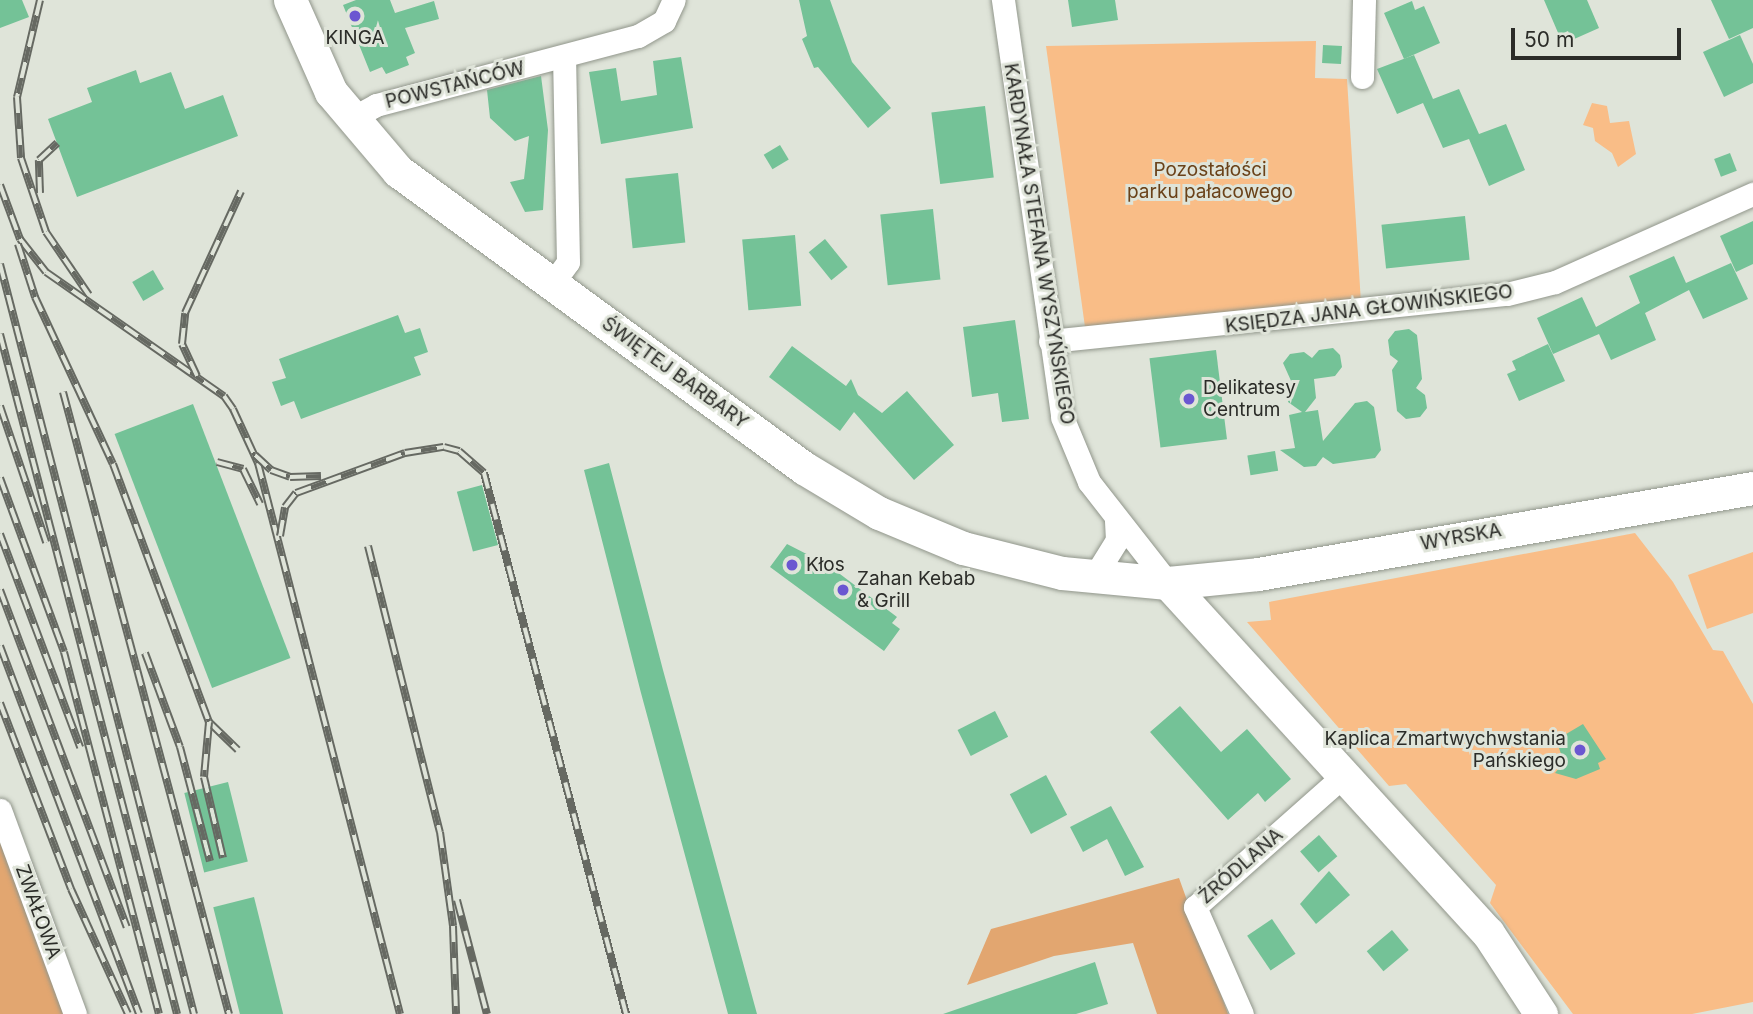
<!DOCTYPE html>
<html>
<head>
<meta charset="utf-8">
<style>
	body { margin:0 }
	#map { position:relative; width:1753px; height:1014px; overflow:hidden; background:#dfe4d9; font-family:Inter,sans-serif }
	div>[style] { position:absolute }
	.green>* { inset:0; background:#f9bd87 }
	.forest>* { inset:0; background:#e2a670 }
	.building>* { inset:0; background:#74c297; transform-origin:0 0 }
	.roads { filter:drop-shadow(0 0 2px #91968b) drop-shadow(0 0 2px #91968b) }
	.street>* { height:23px; margin:-11.5px; padding:0 11.5px; transform-origin:11.5px; border-radius:11.5px; background:#fff }
	.secondary>* { height:33px; margin:-16.5px; padding:0 16.5px; transform-origin:16.5px; border-radius:16.5px; background:#fff }
	.rail>* { height:8px; margin-top:-4px; transform-origin:0; background:repeating-linear-gradient(90deg,#dfe4d9 0 16px,#666962 0 32px); box-sizing:border-box; border-block:2px solid #666962 }
	.dots>* { width:19px; height:19px; translate:-50% -50%; box-sizing:border-box; border:4px solid #dfe4d9; border-radius:50% }
	span { translate:-50% -50%; white-space:nowrap; text-align:center; line-height:1.15; -webkit-text-stroke:6px #dfe4d9; paint-order:stroke }
	.poi-label { font-size:19px; color:#2b2c28 }
	.left { translate:0 -50%; text-align:left }
	.right { translate:-100% -50%; text-align:right }
	.street-label { font-size:19px; color:#2b2c28 }
	.park-label { font-size:19px; color:#6a4219 }
	.scale { position:absolute; left:1511px; top:28px; width:170px; height:32px; box-sizing:border-box; border:4px solid #2b2c28; border-top:0; padding-left:9px; font-size:21px; line-height:24px; white-space:nowrap; color:#2b2c28; -webkit-text-stroke:5px #dfe4d9; paint-order:stroke }
</style>
</head>
<body>
<div id="map">
	<div class="green">
		<div style="clip-path:polygon(1316px 41px,1315px 78px,1347px 79px,1361px 303px,1085px 327px,1046px 46px)"></div>
		<div style="clip-path:polygon(1592px 103px,1607px 106px,1610px 123px,1629px 121px,1636px 154px,1618px 167px,1612px 153px,1595px 141px,1593px 128px,1583px 125px)"></div>
		<div style="clip-path:polygon(1635px 533px,1673px 582px,1713px 650px,1723px 651px,1753px 704px,1753px 1002px,1692px 1014px,1573px 1014px,1490px 903px,1496px 885px,1406px 784px,1389px 786px,1247px 622px,1271px 620px,1269px 602px)"></div>
		<div style="clip-path:polygon(1753px 552px,1753px 613px,1707px 629px,1688px 575px)"></div>
	</div>
	<div class="forest">
		<div style="clip-path:polygon(0 827px,66px 1014px,0 1014px)"></div>
		<div style="clip-path:polygon(1179px 878px,1228px 1014px,1157px 1014px,1133px 943px,1054px 956px,967px 985px,991px 929px)"></div>
	</div>
	<div class="building">
		<div style="clip-path:polygon(0 0,22px 0,29px 17px,0 28px)"></div>
		<div style="clip-path:polygon(356px 0,390px 0,395px 13px,434px 1px,439px 19px,405px 28px,415px 53px,406px 57px,409px 65px,386px 74px,382px 67px,370px 72px,343px 5px)"></div>
		<div style="clip-path:polygon(799px 0,830px 0,852px 62px,891px 108px,868px 128px,818px 67px,814px 68px,802px 39px,807px 36px)"></div>
		<div style="clip-path:polygon(1068px 0,1115px 0,1118px 20px,1072px 27px)"></div>
		<div style="clip-path:polygon(1544px 0,1587px 0,1599px 28px,1572px 40px,1568px 31px,1559px 35px)"></div>
		<div style="clip-path:polygon(1711px 0,1753px 0,1753px 28px,1729px 39px)"></div>
		<div style="clip-path:polygon(1412px 1px,1415px 10px,1424px 6px,1440px 43px,1404px 59px,1384px 13px)"></div>
		<div style="clip-path:polygon(1740px 35px,1753px 64px,1753px 83px,1724px 97px,1703px 52px)"></div>
		<div style="left:1323px;top:45px;width:19px;height:18px;rotate:3deg"></div>
		<div style="clip-path:polygon(1414px 55px,1433px 99px,1459px 89px,1479px 134px,1506px 124px,1525px 170px,1489px 186px,1469px 139px,1443px 148px,1423px 103px,1397px 114px,1377px 69px)"></div>
		<div style="clip-path:polygon(681px 57px,693px 128px,601px 144px,589px 72px,616px 68px,621px 101px,657px 95px,653px 61px)"></div>
		<div style="clip-path:polygon(136px 70px,140px 83px,171px 72px,185px 109px,223px 95px,238px 136px,77px 197px,48px 119px,92px 102px,87px 88px)"></div>
		<div style="clip-path:polygon(541px 76px,548px 130px,543px 210px,525px 212px,510px 182px,524px 179px,529px 136px,515px 141px,490px 118px,487px 90px)"></div>
		<div style="left:985px;top:106px;width:72px;height:54px;rotate:83deg"></div>
		<div style="left:780px;top:145px;width:17px;height:19px;rotate:59deg"></div>
		<div style="left:1730px;top:153px;width:19px;height:17px;rotate:69deg"></div>
		<div style="left:678px;top:173px;width:70px;height:53px;rotate:84deg"></div>
		<div style="left:933px;top:209px;width:71px;height:53px;rotate:84deg"></div>
		<div style="left:1465px;top:216px;width:44px;height:84px;rotate:84deg"></div>
		<div style="clip-path:polygon(1753px 221px,1753px 264px,1736px 272px,1720px 236px)"></div>
		<div style="left:795px;top:235px;width:71px;height:53px;rotate:85deg"></div>
		<div style="left:825px;top:239px;width:36px;height:21px;rotate:51deg"></div>
		<div style="clip-path:polygon(1674px 256px,1686px 283px,1731px 263px,1748px 299px,1703px 319px,1689px 290px,1645px 313px,1656px 340px,1611px 360px,1599px 334px,1553px 354px,1537px 318px,1582px 297px,1596px 327px,1640px 303px,1629px 276px)"></div>
		<div style="left:153px;top:270px;width:22px;height:24px;rotate:60deg"></div>
		<div style="clip-path:polygon(398px 315px,405px 333px,420px 328px,428px 352px,414px 357px,421px 375px,301px 419px,294px 401px,281px 406px,272px 382px,286px 378px,279px 359px)"></div>
		<div style="clip-path:polygon(1015px 320px,1029px 419px,1002px 422px,998px 393px,972px 397px,963px 327px)"></div>
		<div style="clip-path:polygon(1409px 329px,1417px 335px,1422px 379px,1416px 388px,1425px 395px,1427px 408px,1420px 417px,1406px 419px,1397px 411px,1392px 370px,1398px 361px,1390px 355px,1388px 340px,1395px 331px)"></div>
		<div style="clip-path:polygon(1548px 344px,1565px 381px,1519px 401px,1507px 374px,1516px 370px,1512px 361px)"></div>
		<div style="clip-path:polygon(792px 346px,846px 386px,851px 379px,858px 395px,882px 413px,907px 391px,954px 445px,914px 480px,854px 412px,840px 431px,769px 377px)"></div>
		<div style="clip-path:polygon(1333px 348px,1340px 355px,1342px 367px,1335px 376px,1314px 379px,1316px 398px,1305px 412px,1318px 410px,1323px 441px,1355px 403px,1367px 401px,1374px 407px,1381px 450px,1375px 458px,1333px 464px,1323px 457px,1316px 466px,1304px 467px,1280px 450px,1295px 448px,1289px 415px,1302px 412px,1288px 402px,1292px 383px,1283px 363px,1290px 354px,1304px 352px,1312px 358px,1319px 350px)"></div>
		<div style="left:1216px;top:350px;width:90px;height:67px;rotate:83deg"></div>
		<div style="left:193px;top:404px;width:272px;height:84px;rotate:69deg"></div>
		<div style="left:1275px;top:451px;width:20px;height:28px;rotate:81deg"></div>
		<div style="clip-path:polygon(609px 463px,663px 670px,757px 1014px,728px 1014px,641px 693px,584px 470px)"></div>
		<div style="left:482px;top:485px;width:62px;height:26px;rotate:75deg"></div>
		<div style="clip-path:polygon(787px 544px,828px 565px,897px 617px,892px 623px,900px 629px,884px 651px,770px 567px)"></div>
		<div style="clip-path:polygon(1180px 706px,1221px 752px,1247px 729px,1291px 779px,1265px 802px,1258px 793px,1228px 820px,1150px 732px)"></div>
		<div style="left:995px;top:711px;width:29px;height:42px;rotate:63deg"></div>
		<div style="clip-path:polygon(1583px 724px,1606px 759px,1598px 763px,1600px 769px,1576px 779px,1555px 773px,1564px 762px,1556px 740px)"></div>
		<div style="left:1046px;top:775px;width:45px;height:41px;rotate:62deg"></div>
		<div style="left:228px;top:782px;width:82px;height:45px;rotate:76deg"></div>
		<div style="clip-path:polygon(1111px 806px,1144px 867px,1125px 876px,1107px 839px,1083px 852px,1070px 827px)"></div>
		<div style="left:1319px;top:835px;width:28px;height:25px;rotate:49deg"></div>
		<div style="clip-path:polygon(1329px 871px,1350px 895px,1316px 924px,1300px 904px)"></div>
		<div style="left:254px;top:897px;width:121px;height:42px;rotate:76deg"></div>
		<div style="left:1272px;top:919px;width:42px;height:30px;rotate:56deg"></div>
		<div style="left:1392px;top:930px;width:26px;height:33px;rotate:50deg"></div>
		<div style="clip-path:polygon(1095px 962px,1108px 1004px,1076px 1014px,943px 1014px)"></div>
	</div>
	<div class="roads">
		<div class="street">
			<div style="left:1003px;top:0;width:421px;rotate:81.9deg"></div>
			<div style="left:1062px;top:417px;width:70px;rotate:67.4deg"></div>
			<div style="left:1089px;top:482px;width:128px;rotate:52deg"></div>
			<div style="left:1362px;top:77px;width:77px;rotate:-88.5deg"></div>
			<div style="left:349px;top:120px;width:31px;rotate:-29deg"></div>
			<div style="left:376px;top:105px;width:271px;rotate:-14.8deg"></div>
			<div style="left:638px;top:36px;width:30px;rotate:-30deg"></div>
			<div style="left:664px;top:21px;width:23px;rotate:-65deg"></div>
			<div style="left:552px;top:284px;width:27px;rotate:-54deg"></div>
			<div style="left:568px;top:262px;width:205px;rotate:-91.1deg"></div>
			<div style="left:1050px;top:341px;width:459px;rotate:-5.9deg"></div>
			<div style="left:1507px;top:294px;width:49px;rotate:-14deg"></div>
			<div style="left:1555px;top:282px;width:217px;rotate:-24deg"></div>
			<div style="left:1094px;top:577px;width:44px;rotate:-58.1deg"></div>
			<div style="left:1117px;top:540px;width:21px;rotate:-93deg"></div>
			<div style="left:0;top:810px;width:217px;rotate:69.8deg"></div>
			<div style="left:1242px;top:1014px;width:117px;rotate:-113.7deg"></div>
			<div style="left:1195px;top:907px;width:199px;rotate:-41.5deg"></div>
		</div>
		<div class="secondary">
			<div style="left:290px;top:0;width:101px;rotate:66deg"></div>
			<div style="left:331px;top:92px;width:104px;rotate:49.7deg"></div>
			<div style="left:398px;top:171px;width:503px;rotate:36.19deg"></div>
			<div style="left:804px;top:468px;width:87px;rotate:31deg"></div>
			<div style="left:879px;top:513px;width:91px;rotate:22.6deg"></div>
			<div style="left:963px;top:548px;width:102px;rotate:14.2deg"></div>
			<div style="left:1062px;top:573px;width:106px;rotate:5.4deg"></div>
			<div style="left:1168px;top:583px;width:90px;rotate:-5.7deg"></div>
			<div style="left:1258px;top:574px;width:502px;rotate:-9.86deg"></div>
			<div style="left:1168px;top:583px;width:474px;rotate:47.6deg"></div>
			<div style="left:1488px;top:933px;width:97px;rotate:56.8deg"></div>
		</div>
	</div>
	<div class="rail">
		<div style="left:40px;top:0;width:100px;rotate:103.3deg"></div>
		<div style="left:17px;top:97px;width:61px;rotate:86.2deg"></div>
		<div style="left:21px;top:158px;width:78px;rotate:71.3deg"></div>
		<div style="left:46px;top:232px;width:76px;rotate:55.7deg"></div>
		<div style="left:0;top:185px;width:58px;rotate:69.7deg"></div>
		<div style="left:20px;top:239px;width:42px;rotate:51.8deg"></div>
		<div style="left:46px;top:272px;width:217px;rotate:34.9deg"></div>
		<div style="left:224px;top:396px;width:16px;rotate:55deg"></div>
		<div style="left:233px;top:409px;width:60px;rotate:65.2deg"></div>
		<div style="left:258px;top:463px;width:569px;rotate:75.55deg"></div>
		<div style="left:40px;top:193px;width:33px;rotate:-92deg"></div>
		<div style="left:39px;top:160px;width:25px;rotate:-43deg"></div>
		<div style="left:18px;top:244px;width:56px;rotate:72.2deg"></div>
		<div style="left:35px;top:297px;width:184px;rotate:65deg"></div>
		<div style="left:113px;top:464px;width:275px;rotate:69.6deg"></div>
		<div style="left:209px;top:722px;width:40px;rotate:44deg"></div>
		<div style="left:0;top:264px;width:775px;rotate:75.5deg"></div>
		<div style="left:0;top:334px;width:703px;rotate:75.41deg"></div>
		<div style="left:197px;top:376px;width:35px;rotate:-115deg"></div>
		<div style="left:182px;top:344px;width:31px;rotate:-84deg"></div>
		<div style="left:185px;top:313px;width:134px;rotate:-65.3deg"></div>
		<div style="left:63px;top:392px;width:644px;rotate:75.06deg"></div>
		<div style="left:0;top:406px;width:144px;rotate:71.3deg"></div>
		<div style="left:255px;top:455px;width:22px;rotate:43deg"></div>
		<div style="left:271px;top:470px;width:20px;rotate:20deg"></div>
		<div style="left:290px;top:477px;width:31px;rotate:-2deg"></div>
		<div style="left:217px;top:462px;width:27px;rotate:15deg"></div>
		<div style="left:243px;top:469px;width:39px;rotate:64deg"></div>
		<div style="left:0;top:478px;width:185px;rotate:69.8deg"></div>
		<div style="left:64px;top:652px;width:374px;rotate:75.3deg"></div>
		<div style="left:0;top:534px;width:228px;rotate:69.4deg"></div>
		<div style="left:280px;top:536px;width:29px;rotate:-80deg"></div>
		<div style="left:285px;top:507px;width:18px;rotate:-52deg"></div>
		<div style="left:296px;top:493px;width:116px;rotate:-20.2deg"></div>
		<div style="left:405px;top:453px;width:39px;rotate:-9deg"></div>
		<div style="left:444px;top:447px;width:16px;rotate:15deg"></div>
		<div style="left:459px;top:451px;width:33px;rotate:41deg"></div>
		<div style="left:484px;top:473px;width:559px;rotate:75.29deg"></div>
		<div style="left:368px;top:546px;width:295px;rotate:75.9deg"></div>
		<div style="left:440px;top:832px;width:95px;rotate:82.1deg"></div>
		<div style="left:453px;top:926px;width:88px;rotate:88deg"></div>
		<div style="left:0;top:590px;width:360px;rotate:69.4deg"></div>
		<div style="left:0;top:646px;width:393px;rotate:69.3deg"></div>
		<div style="left:145px;top:653px;width:100px;rotate:69.6deg"></div>
		<div style="left:180px;top:747px;width:118px;rotate:75.3deg"></div>
		<div style="left:0;top:703px;width:199px;rotate:69.1deg"></div>
		<div style="left:71px;top:889px;width:137px;rotate:65.5deg"></div>
		<div style="left:209px;top:722px;width:55px;rotate:95.2deg"></div>
		<div style="left:204px;top:777px;width:83px;rotate:76.8deg"></div>
		<div style="left:457px;top:900px;width:118px;rotate:75.3deg"></div>
	</div>
	<div class="dots">
		<div style="left:355px;top:16px;background:#6b57d1"></div>
		<div style="left:1189px;top:399px;background:#6b57d1"></div>
		<div style="left:792px;top:565px;background:#6b57d1"></div>
		<div style="left:843px;top:590px;background:#6b57d1"></div>
		<div style="left:1580px;top:750px;background:#6b57d1"></div>
	</div>
	<div class="poi-label">
		<span style="left:355px;top:38px">KINGA</span>
		<span class="left" style="left:1203px;top:399px">Delikatesy<br>Centrum</span>
		<span class="left" style="left:806px;top:565px">Kłos</span>
		<span class="left" style="left:857px;top:590px">Zahan Kebab<br>&amp; Grill</span>
		<span class="right" style="left:1566px;top:750px">Kaplica Zmartwychwstania<br>Pańskiego</span>
	</div>
	<div class="street-label">
		<span style="left:455px;top:85px;rotate:-14deg">POWSTAŃCÓW</span>
		<span style="left:1039px;top:244px;rotate:81deg">KARDYNAŁA STEFANA WYSZYŃSKIEGO</span>
		<span style="left:1369px;top:309px;rotate:-7deg">KSIĘDZA JANA GŁOWIŃSKIEGO</span>
		<span style="left:675px;top:373px;rotate:36deg">ŚWIĘTEJ BARBARY</span>
		<span style="left:1461px;top:537px;rotate:-10deg">WYRSKA</span>
		<span style="left:1241px;top:866px;rotate:-41deg">ŹRÓDLANA</span>
		<span style="left:38px;top:912px;rotate:70deg">ZWAŁOWA</span>
	</div>
	<div class="park-label">
		<span style="left:1210px;top:181px">Pozostałości<br>parku pałacowego</span>
	</div>
	<div class="scale">50 m</div>
</div>
</body>
</html>
